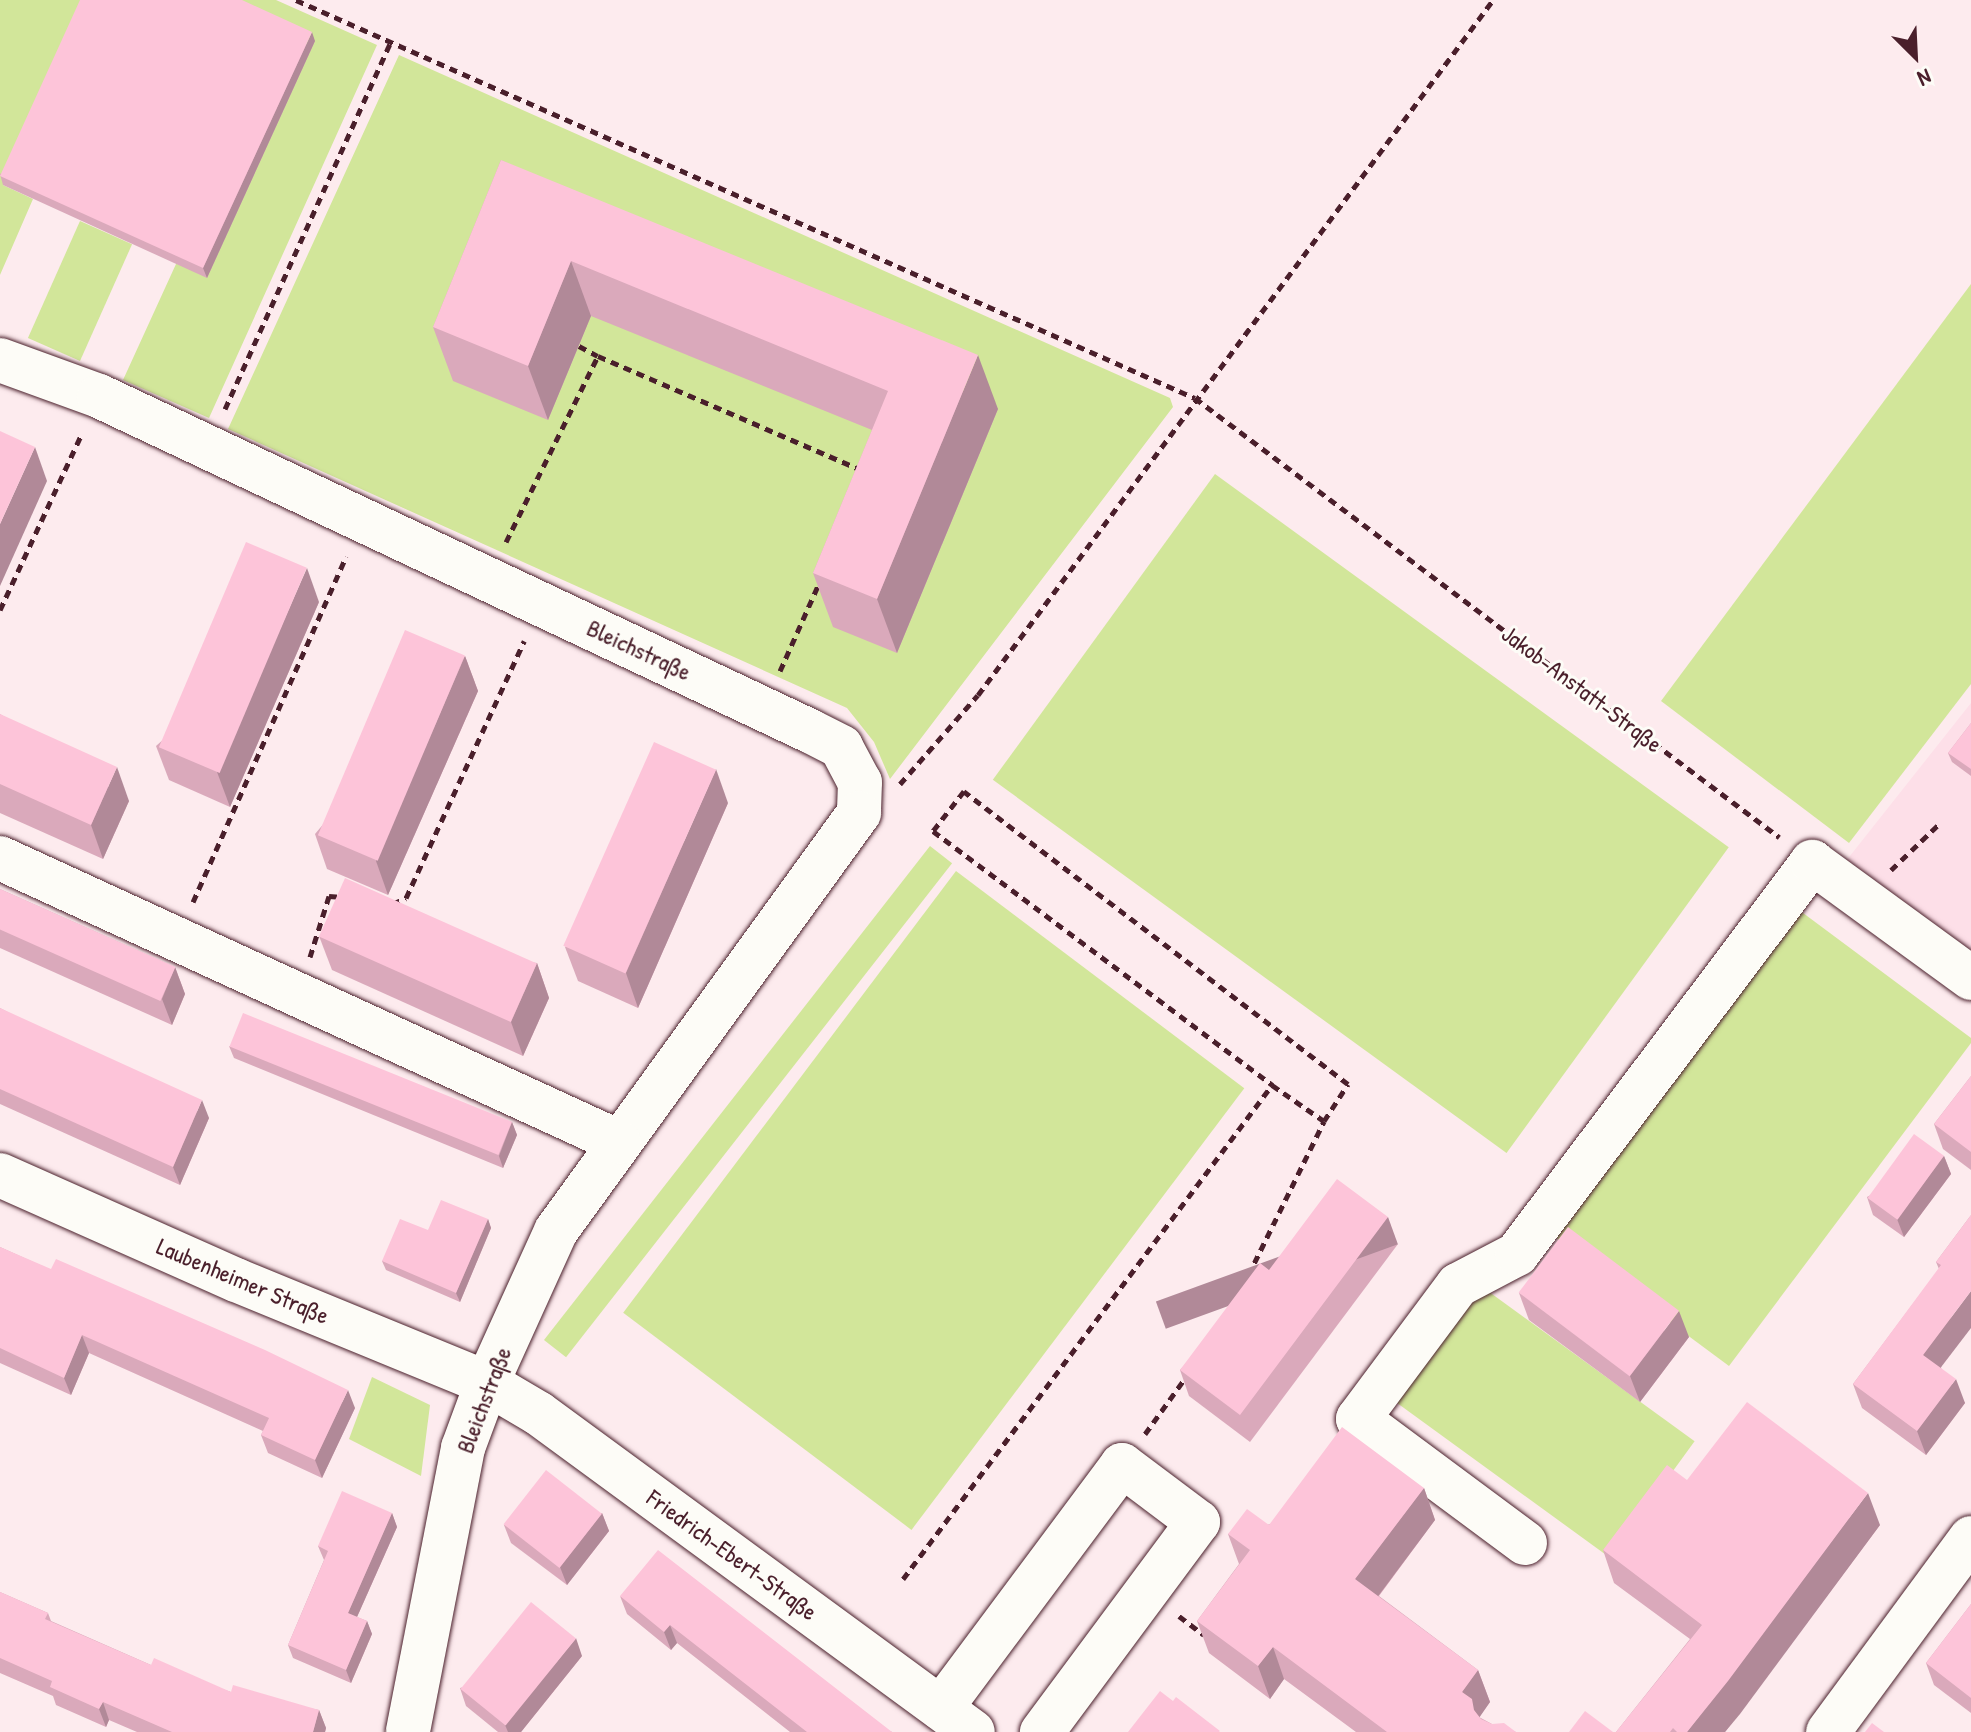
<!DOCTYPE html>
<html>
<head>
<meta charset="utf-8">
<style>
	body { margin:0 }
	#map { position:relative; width:1971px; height:1732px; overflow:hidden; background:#fdebee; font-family:"Patrick Hand",sans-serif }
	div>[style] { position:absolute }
	.built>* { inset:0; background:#fddfe8 }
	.green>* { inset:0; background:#d2e69a; transform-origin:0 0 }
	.path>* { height:5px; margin-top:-2.5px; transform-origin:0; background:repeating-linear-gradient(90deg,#4a1f2b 0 8px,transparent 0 14px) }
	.roads { filter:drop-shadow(0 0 2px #4a1f2b) drop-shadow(0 0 2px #4a1f2b) }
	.minor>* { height:44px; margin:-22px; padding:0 22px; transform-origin:22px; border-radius:22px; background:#fdfcf7 }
	.wall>* { inset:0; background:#daa9bb }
	.shaded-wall>* { inset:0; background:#b18998; transform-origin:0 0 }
	.building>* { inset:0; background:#fdc4d9; transform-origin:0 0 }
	span { translate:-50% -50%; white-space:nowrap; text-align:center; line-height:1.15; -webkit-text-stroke:6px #fdfcf7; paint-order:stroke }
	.street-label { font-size:24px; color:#4a1f2b }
	.north { position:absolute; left:1875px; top:16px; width:80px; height:80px; -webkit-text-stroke:6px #fdfcf7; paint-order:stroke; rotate:156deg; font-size:22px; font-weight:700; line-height:32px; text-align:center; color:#4a1f2b }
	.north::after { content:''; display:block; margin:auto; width:28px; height:36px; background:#4a1f2b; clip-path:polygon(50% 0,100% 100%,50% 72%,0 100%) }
</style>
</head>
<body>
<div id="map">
	<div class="built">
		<div style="clip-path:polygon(1971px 703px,1971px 964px,1842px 866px)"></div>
	</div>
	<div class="green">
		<div style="clip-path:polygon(0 0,87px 0,3px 185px,33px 199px,0 275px)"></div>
		<div style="clip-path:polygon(225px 0,276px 0,377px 45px,209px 418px,123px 380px,176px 264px)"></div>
		<div style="clip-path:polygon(399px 55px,1170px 398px,1173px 407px,890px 779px,874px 742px,847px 708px,228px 429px)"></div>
		<div style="left:80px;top:221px;width:57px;height:128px;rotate:24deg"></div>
		<div style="clip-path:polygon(1971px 284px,1971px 684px,1849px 843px,1661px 701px)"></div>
		<div style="left:1215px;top:474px;width:635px;height:378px;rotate:36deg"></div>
		<div style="left:930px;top:846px;width:28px;height:627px;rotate:38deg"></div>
		<div style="left:956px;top:871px;width:361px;height:553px;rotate:37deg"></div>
		<div style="clip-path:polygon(1799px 910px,1971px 1038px,1971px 1043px,1729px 1366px,1555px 1237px)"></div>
		<div style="left:1481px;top:1286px;width:264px;height:144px;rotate:36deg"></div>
		<div style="clip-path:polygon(372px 1377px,430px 1405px,421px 1476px,349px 1439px)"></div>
	</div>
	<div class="path">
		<div style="left:296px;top:0;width:983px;rotate:23.88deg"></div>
		<div style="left:1195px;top:398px;width:731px;rotate:36.93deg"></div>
		<div style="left:579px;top:346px;width:21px;rotate:28deg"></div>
		<div style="left:225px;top:409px;width:403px;rotate:-65.7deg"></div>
		<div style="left:506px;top:542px;width:208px;rotate:-63.7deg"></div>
		<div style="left:598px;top:356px;width:288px;rotate:23.4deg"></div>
		<div style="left:0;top:610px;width:195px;rotate:-65.1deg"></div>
		<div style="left:780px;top:671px;width:98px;rotate:-66deg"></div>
		<div style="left:900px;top:784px;width:118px;rotate:-48.8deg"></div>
		<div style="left:978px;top:695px;width:865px;rotate:-53.46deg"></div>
		<div style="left:1891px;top:870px;width:68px;rotate:-43.8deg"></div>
		<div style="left:193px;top:902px;width:378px;rotate:-66.1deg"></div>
		<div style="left:392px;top:904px;width:15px;rotate:-23deg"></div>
		<div style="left:406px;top:898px;width:283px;rotate:-65.3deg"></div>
		<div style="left:310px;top:957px;width:64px;rotate:-72.7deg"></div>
		<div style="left:329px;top:896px;width:14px;rotate:4deg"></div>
		<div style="left:1242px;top:1288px;width:186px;rotate:-63.8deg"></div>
		<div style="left:1324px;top:1121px;width:44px;rotate:-57deg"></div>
		<div style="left:1348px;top:1084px;width:483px;rotate:-142.7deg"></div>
		<div style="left:964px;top:791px;width:51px;rotate:127.8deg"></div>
		<div style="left:933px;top:831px;width:424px;rotate:36.8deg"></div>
		<div style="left:1272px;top:1085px;width:63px;rotate:34.7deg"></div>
		<div style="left:1145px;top:1434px;width:70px;rotate:-54.3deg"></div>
		<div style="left:903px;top:1579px;width:617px;rotate:-53.24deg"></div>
		<div style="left:1179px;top:1616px;width:31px;rotate:37deg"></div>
	</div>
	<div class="roads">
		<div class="minor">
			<div style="left:0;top:360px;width:105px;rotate:20deg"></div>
			<div style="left:99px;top:396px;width:786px;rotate:25.23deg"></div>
			<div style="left:810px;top:731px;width:35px;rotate:27deg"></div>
			<div style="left:841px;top:747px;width:40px;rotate:62deg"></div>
			<div style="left:860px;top:782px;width:31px;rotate:92deg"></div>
			<div style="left:859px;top:813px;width:516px;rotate:125.94deg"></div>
			<div style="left:556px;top:1231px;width:167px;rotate:114.4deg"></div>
			<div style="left:487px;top:1383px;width:69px;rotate:110.3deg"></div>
			<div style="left:463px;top:1448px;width:289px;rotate:101deg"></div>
			<div style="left:0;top:858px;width:681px;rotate:24.65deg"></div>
			<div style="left:0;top:1175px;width:258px;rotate:24deg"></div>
			<div style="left:236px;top:1280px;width:271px;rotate:22.3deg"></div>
			<div style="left:487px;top:1383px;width:59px;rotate:30.5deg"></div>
			<div style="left:538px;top:1413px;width:539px;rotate:36.25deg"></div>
			<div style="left:1525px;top:1543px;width:208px;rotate:-143.4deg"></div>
			<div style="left:1358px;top:1419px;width:167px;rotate:-53.3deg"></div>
			<div style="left:1458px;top:1285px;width:67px;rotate:-27.7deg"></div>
			<div style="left:1517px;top:1254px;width:491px;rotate:-53deg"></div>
			<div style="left:1812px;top:862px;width:197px;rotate:36.1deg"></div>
			<div style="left:941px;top:1708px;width:303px;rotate:-53.3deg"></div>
			<div style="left:1122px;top:1465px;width:95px;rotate:36.9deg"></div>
			<div style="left:1198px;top:1522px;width:262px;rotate:126.6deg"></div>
			<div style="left:1828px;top:1732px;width:241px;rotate:-53.6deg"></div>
		</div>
	</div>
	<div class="wall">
		<div style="clip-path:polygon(315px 41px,207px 278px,3px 185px,0 174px)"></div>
		<div style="clip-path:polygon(501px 160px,998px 409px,897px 653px,833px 627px,813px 573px,872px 430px,591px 316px,548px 420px,453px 381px,433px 327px)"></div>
		<div style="clip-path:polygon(319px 602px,230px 807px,169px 780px,156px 746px)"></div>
		<div style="clip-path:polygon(465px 656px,478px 691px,388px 895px,327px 869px,315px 834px)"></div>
		<div style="clip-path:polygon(0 714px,129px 801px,103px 859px,0 813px)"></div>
		<div style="clip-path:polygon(1971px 723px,1971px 776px,1952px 762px,1948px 753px)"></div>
		<div style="clip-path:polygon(728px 803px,638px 1008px,578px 981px,565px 947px)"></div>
		<div style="clip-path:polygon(0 889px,175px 967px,185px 994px,172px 1025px,0 948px)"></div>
		<div style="clip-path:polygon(319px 936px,537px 963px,549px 998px,523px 1056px,332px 970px)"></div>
		<div style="clip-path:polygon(0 1008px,209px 1118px,180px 1185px,0 1104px)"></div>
		<div style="clip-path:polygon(229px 1046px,512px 1122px,517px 1135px,503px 1168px,234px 1058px)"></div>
		<div style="clip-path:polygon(1971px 1076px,1971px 1170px,1943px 1149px,1934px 1124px)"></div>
		<div style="clip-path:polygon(1944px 1156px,1951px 1174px,1904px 1237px,1873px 1215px,1867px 1197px)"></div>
		<div style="clip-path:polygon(1971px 1215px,1941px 1368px,1965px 1403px,1926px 1455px,1862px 1408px,1853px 1384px,1939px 1269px,1936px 1262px)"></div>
		<div style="clip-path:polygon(488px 1219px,491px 1228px,460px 1302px,386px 1270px,382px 1261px,428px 1230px)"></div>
		<div style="clip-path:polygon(1398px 1244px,1250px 1442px,1189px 1396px,1180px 1370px,1269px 1270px)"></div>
		<div style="clip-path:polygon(0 1247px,355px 1408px,322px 1478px,268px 1453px,261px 1435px,263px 1431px,89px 1353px,71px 1395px,0 1363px)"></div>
		<div style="clip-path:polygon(1519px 1293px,1689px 1337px,1640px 1402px,1529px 1320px)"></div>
		<div style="clip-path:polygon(1687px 1480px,1880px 1525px,1725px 1732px,1616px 1732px,1690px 1639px,1614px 1583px,1603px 1550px)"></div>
		<div style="clip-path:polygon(1424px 1488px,1435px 1520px,1379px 1596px,1478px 1670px,1490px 1702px,1479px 1717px,1492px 1724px,1516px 1732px,1356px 1732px,1284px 1679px,1270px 1699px,1209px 1653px,1197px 1621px,1239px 1564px,1228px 1534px)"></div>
		<div style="clip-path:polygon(392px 1513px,397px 1527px,357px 1617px,367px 1621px,372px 1634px,351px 1683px,293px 1658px,288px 1645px,324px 1560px,318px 1546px)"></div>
		<div style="clip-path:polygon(602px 1513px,609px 1531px,567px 1585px,511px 1543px,504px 1525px)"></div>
		<div style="clip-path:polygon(0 1592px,48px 1613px,51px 1621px,151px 1665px,231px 1692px,319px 1710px,326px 1728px,325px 1732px,137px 1732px,109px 1720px,106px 1727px,56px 1705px,53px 1696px,0 1673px)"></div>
		<div style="clip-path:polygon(620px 1596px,892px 1732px,790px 1732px,677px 1643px,671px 1650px,627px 1614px)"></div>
		<div style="clip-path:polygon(1971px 1604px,1971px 1713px,1934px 1685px,1926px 1663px)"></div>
		<div style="clip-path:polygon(582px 1656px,521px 1732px,498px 1732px,466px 1706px,460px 1688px)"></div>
	</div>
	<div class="shaded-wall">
		<div style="clip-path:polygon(312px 32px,315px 41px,207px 278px,203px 268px)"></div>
		<div style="clip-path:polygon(571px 261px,591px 316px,548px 420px,528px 366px)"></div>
		<div style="clip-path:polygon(978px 355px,998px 409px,897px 653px,877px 599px)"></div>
		<div style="clip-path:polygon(35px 447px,47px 481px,0 586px,0 524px)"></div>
		<div style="clip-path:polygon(307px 568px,319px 602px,230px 807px,217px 772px)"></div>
		<div style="clip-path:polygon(465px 656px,478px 691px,388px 895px,376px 861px)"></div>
		<div style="clip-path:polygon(117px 767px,129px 801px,103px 859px,91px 825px)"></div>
		<div style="clip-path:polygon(716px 769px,728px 803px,638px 1008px,626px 973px)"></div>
		<div style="clip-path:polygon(537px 963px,549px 998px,523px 1056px,511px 1022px)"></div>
		<div style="clip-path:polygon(175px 967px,185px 994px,172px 1025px,162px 999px)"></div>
		<div style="clip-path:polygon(202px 1100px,209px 1118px,180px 1185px,173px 1167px)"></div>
		<div style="clip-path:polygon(512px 1122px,517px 1135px,503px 1168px,499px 1156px)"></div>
		<div style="clip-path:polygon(1944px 1156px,1951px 1174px,1904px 1237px,1897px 1219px)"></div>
		<div style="left:1388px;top:1217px;width:29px;height:247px;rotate:70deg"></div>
		<div style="clip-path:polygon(488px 1219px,491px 1228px,460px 1302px,456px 1293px)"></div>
		<div style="clip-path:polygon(1971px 1291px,1971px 1328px,1932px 1379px,1923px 1355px)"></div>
		<div style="clip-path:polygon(1679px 1311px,1689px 1337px,1640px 1402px,1630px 1376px)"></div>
		<div style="clip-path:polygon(82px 1335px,89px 1353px,71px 1395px,64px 1378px)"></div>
		<div style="clip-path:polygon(1956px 1379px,1965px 1403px,1926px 1455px,1917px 1431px)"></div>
		<div style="clip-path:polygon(348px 1390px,355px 1408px,322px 1478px,315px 1460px)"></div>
		<div style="clip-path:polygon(1424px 1488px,1435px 1520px,1367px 1611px,1355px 1579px)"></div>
		<div style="clip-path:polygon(1868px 1493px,1880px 1525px,1740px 1714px,1725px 1732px,1687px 1732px)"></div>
		<div style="clip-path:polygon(392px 1513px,397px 1527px,353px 1626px,348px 1613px)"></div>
		<div style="clip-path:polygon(602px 1513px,609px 1531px,567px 1585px,560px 1567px)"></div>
		<div style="clip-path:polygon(367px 1621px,372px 1634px,351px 1683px,346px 1670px)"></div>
		<div style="clip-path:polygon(670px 1625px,677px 1643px,671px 1650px,664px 1632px)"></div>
		<div style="clip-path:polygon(576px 1638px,582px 1656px,521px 1732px,508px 1732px,505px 1725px)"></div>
		<div style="clip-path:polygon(1273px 1647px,1284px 1679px,1270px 1699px,1258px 1666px)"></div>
		<div style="clip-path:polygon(1478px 1670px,1490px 1702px,1479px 1718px,1462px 1692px)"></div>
		<div style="clip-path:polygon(103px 1702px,109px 1720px,106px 1727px,99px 1709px)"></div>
		<div style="clip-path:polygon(319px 1710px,326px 1728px,325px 1732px,313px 1732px)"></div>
	</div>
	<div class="building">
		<div style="clip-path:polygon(80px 0,242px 0,312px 32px,203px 268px,0 176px)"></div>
		<div style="clip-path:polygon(501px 160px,978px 355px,877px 599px,813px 573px,888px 391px,571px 261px,528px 366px,433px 327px)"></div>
		<div style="clip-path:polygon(0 431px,35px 447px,0 524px)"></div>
		<div style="left:246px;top:542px;width:66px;height:223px;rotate:23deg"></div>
		<div style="left:405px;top:630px;width:65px;height:223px;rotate:23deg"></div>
		<div style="clip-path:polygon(0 714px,117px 767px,91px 825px,0 784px)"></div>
		<div style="clip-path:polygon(1971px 723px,1971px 769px,1948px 753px)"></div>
		<div style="left:654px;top:742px;width:68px;height:223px;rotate:24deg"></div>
		<div style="left:345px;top:878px;width:210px;height:64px;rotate:24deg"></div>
		<div style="left:0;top:889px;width:192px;height:37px;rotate:24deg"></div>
		<div style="clip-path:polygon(0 1008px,202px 1100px,173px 1167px,0 1089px)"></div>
		<div style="left:243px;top:1013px;width:290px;height:36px;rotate:22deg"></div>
		<div style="clip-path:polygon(1971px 1076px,1971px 1152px,1934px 1124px)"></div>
		<div style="left:1914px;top:1134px;width:37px;height:79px;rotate:36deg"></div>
		<div style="clip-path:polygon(1337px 1179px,1388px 1217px,1240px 1415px,1180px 1370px,1260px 1263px,1269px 1270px)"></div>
		<div style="clip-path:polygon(441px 1200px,488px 1219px,456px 1293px,382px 1261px,400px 1219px,428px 1230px)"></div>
		<div style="clip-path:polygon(1971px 1215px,1971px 1291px,1923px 1355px,1956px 1379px,1917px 1431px,1853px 1384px,1941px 1265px,1936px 1262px)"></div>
		<div style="left:1568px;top:1227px;width:139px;height:82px;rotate:37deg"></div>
		<div style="clip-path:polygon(0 1247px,51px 1269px,56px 1259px,265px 1350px,348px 1390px,315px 1460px,261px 1435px,269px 1418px,82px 1335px,64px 1378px,0 1348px)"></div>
		<div style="clip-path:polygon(1747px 1402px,1868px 1493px,1728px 1681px,1687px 1732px,1677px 1732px,1673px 1728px,1670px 1732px,1616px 1732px,1702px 1625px,1603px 1550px,1667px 1465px,1687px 1480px)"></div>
		<div style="clip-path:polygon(1342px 1427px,1424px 1488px,1355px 1579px,1478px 1670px,1462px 1692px,1472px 1699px,1474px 1710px,1481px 1719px,1492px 1724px,1504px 1723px,1516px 1732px,1387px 1732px,1273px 1647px,1258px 1666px,1197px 1621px,1250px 1550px,1228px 1534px,1247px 1509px,1269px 1525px)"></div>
		<div style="left:546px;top:1470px;width:71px;height:69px;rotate:38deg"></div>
		<div style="clip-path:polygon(342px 1491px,392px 1513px,348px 1613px,367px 1621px,346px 1670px,288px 1645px,328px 1551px,318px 1546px)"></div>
		<div style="clip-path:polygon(658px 1550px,892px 1732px,807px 1732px,670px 1625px,664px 1632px,620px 1596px)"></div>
		<div style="clip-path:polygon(0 1592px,48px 1613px,45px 1619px,151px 1665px,154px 1658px,231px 1692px,233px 1685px,319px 1710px,313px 1732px,172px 1732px,103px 1702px,99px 1709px,50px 1687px,52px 1681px,0 1658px)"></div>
		<div style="left:531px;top:1602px;width:58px;height:112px;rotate:39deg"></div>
		<div style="clip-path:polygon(1971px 1604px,1971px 1698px,1926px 1663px)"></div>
		<div style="clip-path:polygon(1160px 1691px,1173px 1701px,1176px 1697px,1220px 1731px,1219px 1732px,1128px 1732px)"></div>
		<div style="clip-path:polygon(1585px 1711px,1613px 1732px,1569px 1732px)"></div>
		<div style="clip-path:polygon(1872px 1723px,1884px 1732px,1865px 1732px)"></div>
	</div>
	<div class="street-label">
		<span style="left:639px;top:650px;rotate:25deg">Bleichstraße</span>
		<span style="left:1582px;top:689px;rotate:37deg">Jakob-Anstatt-Straße</span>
		<span style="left:243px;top:1281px;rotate:23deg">Laubenheimer Straße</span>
		<span style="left:484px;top:1400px;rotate:-69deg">Bleichstraße</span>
		<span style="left:732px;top:1555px;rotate:36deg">Friedrich-Ebert-Straße</span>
	</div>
	<div class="north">N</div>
</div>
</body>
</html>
